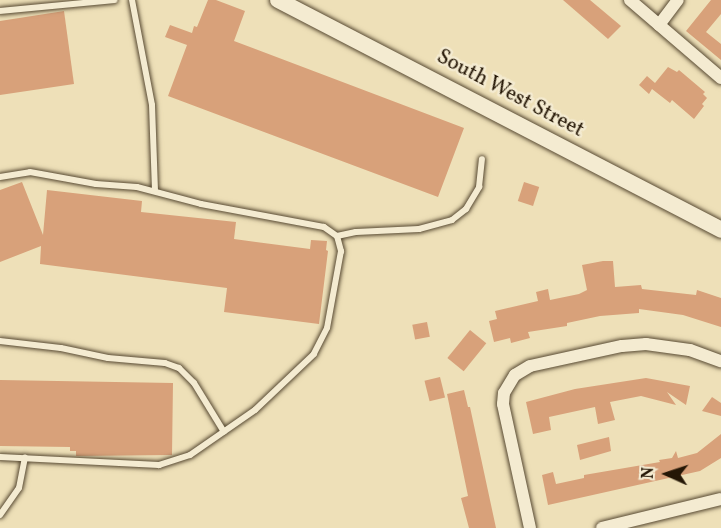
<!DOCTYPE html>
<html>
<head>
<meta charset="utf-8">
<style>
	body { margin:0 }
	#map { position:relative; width:721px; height:528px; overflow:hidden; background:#eee0b8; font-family:Vollkorn,serif }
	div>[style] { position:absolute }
	.building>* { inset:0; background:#d8a17a; transform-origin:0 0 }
	.roads { filter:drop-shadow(0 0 2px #574932) drop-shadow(0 0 2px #574932) }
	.lane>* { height:6px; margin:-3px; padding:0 3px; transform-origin:3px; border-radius:3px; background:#f4ebd1 }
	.street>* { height:12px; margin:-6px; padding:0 6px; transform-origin:6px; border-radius:6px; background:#f4ebd1 }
	.secondary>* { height:16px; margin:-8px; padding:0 8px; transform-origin:8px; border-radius:8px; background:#f4ebd1 }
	span { translate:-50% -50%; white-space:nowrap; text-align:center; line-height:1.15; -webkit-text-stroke:5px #f4ebd1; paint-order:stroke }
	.street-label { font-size:21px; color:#251706 }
	.north { position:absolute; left:637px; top:444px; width:60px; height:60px; -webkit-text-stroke:4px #f4ebd1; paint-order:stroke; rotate:273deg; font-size:16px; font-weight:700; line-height:24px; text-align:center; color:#251706 }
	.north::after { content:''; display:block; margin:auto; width:21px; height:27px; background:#251706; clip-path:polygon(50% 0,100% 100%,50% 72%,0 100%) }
</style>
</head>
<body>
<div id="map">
	<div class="building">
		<div style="clip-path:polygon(208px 0,216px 0,245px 11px,234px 41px,464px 128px,438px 197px,168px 96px,187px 45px,165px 37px,170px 25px,192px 33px,194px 26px,197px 27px)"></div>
		<div style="clip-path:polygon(563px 0,590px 0,621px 26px,608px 39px)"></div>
		<div style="clip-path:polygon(711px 0,721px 0,721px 14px,706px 32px,721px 44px,721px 60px,686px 31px)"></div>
		<div style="clip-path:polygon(64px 11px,74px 84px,0 95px,0 21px)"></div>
		<div style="clip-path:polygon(668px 67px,677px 72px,679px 70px,705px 92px,703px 94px,707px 98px,702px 104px,704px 106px,694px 119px,672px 100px,670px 103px,652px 89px,649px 94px,639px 85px,647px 76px,655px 83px)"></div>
		<div style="clip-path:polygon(22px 182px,43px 235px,47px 190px,142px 201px,141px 212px,236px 222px,234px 239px,310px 249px,311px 240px,327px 241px,326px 250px,328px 251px,319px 324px,224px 312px,227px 288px,40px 264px,41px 246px,0 262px,0 190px)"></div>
		<div style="left:524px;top:182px;width:16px;height:20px;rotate:18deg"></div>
		<div style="clip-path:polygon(603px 261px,613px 261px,615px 287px,641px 285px,642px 289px,696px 295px,697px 290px,721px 298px,721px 327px,683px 315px,639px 309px,639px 313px,600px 316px,567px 323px,567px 326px,528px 332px,530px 338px,511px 343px,510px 338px,494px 342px,489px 321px,497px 319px,495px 311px,538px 301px,536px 292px,548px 289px,550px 300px,579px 294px,587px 290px,582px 265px)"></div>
		<div style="left:427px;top:322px;width:15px;height:15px;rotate:79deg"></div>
		<div style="left:470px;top:330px;width:21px;height:36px;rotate:39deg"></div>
		<div style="left:440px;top:377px;width:21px;height:16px;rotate:76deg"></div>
		<div style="clip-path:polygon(646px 378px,690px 386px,686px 405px,667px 392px,676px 405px,641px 396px,610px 402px,615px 420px,598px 424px,595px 407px,549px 417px,551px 430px,533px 434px,526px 402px,575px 389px)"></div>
		<div style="clip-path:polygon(0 380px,173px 383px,172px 455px,76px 456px,76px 451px,70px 451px,70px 447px,0 446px)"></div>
		<div style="clip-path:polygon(464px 390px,468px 407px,470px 407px,496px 528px,469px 528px,461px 498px,468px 496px,447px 394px)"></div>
		<div style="clip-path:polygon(712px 397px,721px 403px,721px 416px,702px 411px)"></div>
		<div style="clip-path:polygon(721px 434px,721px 458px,700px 471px,548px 505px,542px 475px,553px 472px,556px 484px,584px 478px,584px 475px,660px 462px,659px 460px,672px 458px,676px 451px,678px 458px,697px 453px)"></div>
		<div style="clip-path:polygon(609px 437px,611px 451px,580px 460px,577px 445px)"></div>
	</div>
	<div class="roads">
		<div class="lane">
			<div style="left:132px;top:0;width:107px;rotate:79.2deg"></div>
			<div style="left:152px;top:105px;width:86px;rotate:88deg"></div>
			<div style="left:0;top:11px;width:115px;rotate:-5.5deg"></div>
			<div style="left:0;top:177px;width:30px;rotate:-9deg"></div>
			<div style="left:30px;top:172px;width:67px;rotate:10.3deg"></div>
			<div style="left:96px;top:184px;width:41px;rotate:4.2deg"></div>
			<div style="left:137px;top:187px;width:66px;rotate:14.9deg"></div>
			<div style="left:201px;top:204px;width:125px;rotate:10.6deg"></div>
			<div style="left:324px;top:227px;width:16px;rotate:35deg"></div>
			<div style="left:337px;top:236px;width:16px;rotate:75deg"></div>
			<div style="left:341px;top:251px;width:78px;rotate:100.3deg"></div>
			<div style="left:327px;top:328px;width:29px;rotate:117deg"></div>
			<div style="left:314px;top:354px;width:81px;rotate:136.5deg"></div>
			<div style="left:255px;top:410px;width:79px;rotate:145.3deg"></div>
			<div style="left:190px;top:455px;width:33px;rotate:162deg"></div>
			<div style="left:159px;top:465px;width:159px;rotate:-177.1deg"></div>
			<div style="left:337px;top:236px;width:19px;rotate:-12deg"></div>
			<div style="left:356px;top:232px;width:63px;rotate:-2.7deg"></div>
			<div style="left:419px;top:229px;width:34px;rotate:-15deg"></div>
			<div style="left:452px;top:220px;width:18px;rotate:-38deg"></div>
			<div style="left:466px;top:209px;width:26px;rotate:-59deg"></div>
			<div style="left:479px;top:187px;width:28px;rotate:-84deg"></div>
			<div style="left:0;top:341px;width:61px;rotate:6.5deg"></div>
			<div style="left:61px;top:348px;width:48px;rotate:12deg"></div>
			<div style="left:108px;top:358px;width:57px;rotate:5deg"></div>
			<div style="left:165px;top:363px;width:15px;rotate:20deg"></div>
			<div style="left:179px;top:368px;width:21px;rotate:45deg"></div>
			<div style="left:194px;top:383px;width:57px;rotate:58.5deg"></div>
			<div style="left:0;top:515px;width:33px;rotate:-55deg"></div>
			<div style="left:19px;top:488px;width:31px;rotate:-79deg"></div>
		</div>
		<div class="street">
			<div style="left:630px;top:0;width:120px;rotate:40.6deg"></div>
			<div style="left:659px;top:25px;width:31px;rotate:-53deg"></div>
			<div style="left:530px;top:528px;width:127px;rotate:-102.3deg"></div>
			<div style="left:503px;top:404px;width:11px;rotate:-85deg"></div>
			<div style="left:504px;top:393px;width:21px;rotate:-59deg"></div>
			<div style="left:515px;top:375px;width:17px;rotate:-31deg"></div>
			<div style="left:530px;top:366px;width:94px;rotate:-12.3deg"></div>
			<div style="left:622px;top:346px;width:24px;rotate:-5deg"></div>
			<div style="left:646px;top:344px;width:44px;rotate:7.8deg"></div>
			<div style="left:690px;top:350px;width:33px;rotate:20deg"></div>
			<div style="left:602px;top:528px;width:122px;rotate:-13.7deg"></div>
		</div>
		<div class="secondary">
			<div style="left:278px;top:0;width:499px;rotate:27.4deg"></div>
		</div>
	</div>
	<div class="street-label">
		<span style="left:510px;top:94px;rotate:28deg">South West Street</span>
	</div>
	<div class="north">N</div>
</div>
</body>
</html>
